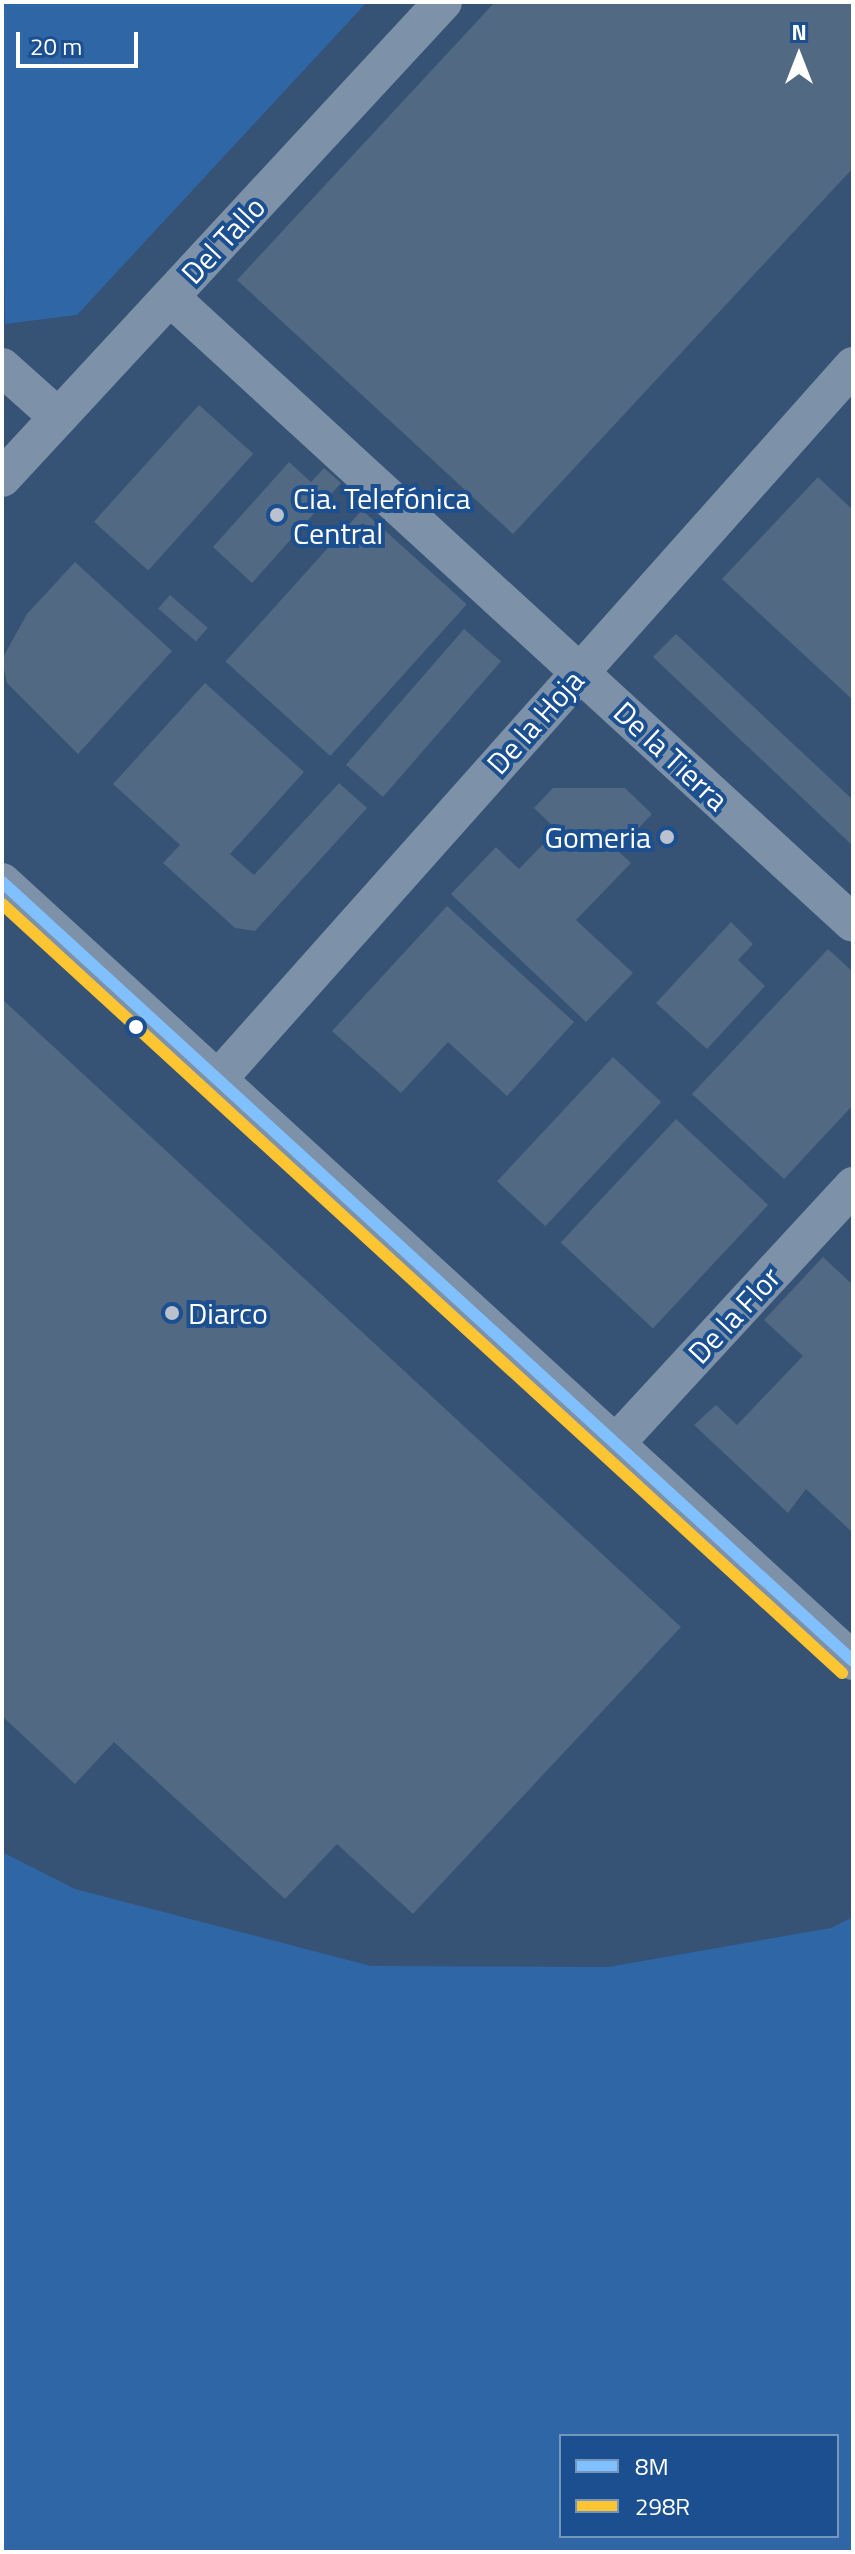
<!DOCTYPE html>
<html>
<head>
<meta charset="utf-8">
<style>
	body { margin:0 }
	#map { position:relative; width:855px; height:2554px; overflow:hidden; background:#365274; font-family:"Titillium Web",sans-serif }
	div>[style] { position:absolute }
	.green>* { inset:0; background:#2f66a5 }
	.building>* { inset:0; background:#526984; transform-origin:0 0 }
	.minor>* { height:38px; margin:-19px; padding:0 19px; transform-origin:19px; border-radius:19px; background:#7d92a8 }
	.bus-1>* { height:12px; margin:-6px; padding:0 6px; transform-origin:6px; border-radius:6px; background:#80c0ff }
	.bus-2>* { height:12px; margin:-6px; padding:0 6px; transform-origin:6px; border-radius:6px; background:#fec533 }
	.dots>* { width:22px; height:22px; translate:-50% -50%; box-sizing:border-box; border:4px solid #1b4f8f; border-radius:50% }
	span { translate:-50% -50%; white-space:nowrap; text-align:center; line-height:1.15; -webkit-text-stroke:8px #1b4f8f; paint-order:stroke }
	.street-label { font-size:30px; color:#fff }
	.poi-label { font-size:30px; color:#fff }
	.left { translate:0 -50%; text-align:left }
	.right { translate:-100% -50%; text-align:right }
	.frame { position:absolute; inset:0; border:4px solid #fff; pointer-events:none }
	.legend { position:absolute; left:559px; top:2434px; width:280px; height:104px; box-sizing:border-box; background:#1b4f8f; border:2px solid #7695bc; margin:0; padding:10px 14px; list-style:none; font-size:24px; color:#fff }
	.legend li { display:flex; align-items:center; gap:16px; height:40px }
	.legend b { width:40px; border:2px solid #7695bc }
	.north { position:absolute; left:759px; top:16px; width:80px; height:80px; -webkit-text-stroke:6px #1b4f8f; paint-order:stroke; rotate:0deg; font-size:22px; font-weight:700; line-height:32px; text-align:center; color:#fff }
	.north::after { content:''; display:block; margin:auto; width:28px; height:36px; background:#fff; clip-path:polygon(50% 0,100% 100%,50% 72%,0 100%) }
	.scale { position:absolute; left:16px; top:32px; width:122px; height:36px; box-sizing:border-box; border:4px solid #fff; border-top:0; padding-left:10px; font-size:24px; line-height:28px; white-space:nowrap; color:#fff; -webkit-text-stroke:6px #1b4f8f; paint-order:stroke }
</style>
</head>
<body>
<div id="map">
	<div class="green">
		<div style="clip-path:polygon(2px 2px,367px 2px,77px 315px,5px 324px)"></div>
		<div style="clip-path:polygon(evenodd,2px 1852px,75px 1889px,371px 1966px,608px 1967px,831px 1928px,853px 1917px,853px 2552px,2px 2552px,2px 1852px,561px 2436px,837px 2436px,837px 2536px,561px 2536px,561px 2436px)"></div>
	</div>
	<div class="building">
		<div style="clip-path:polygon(495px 2px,853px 2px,853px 168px,513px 534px,237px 280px)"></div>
		<div style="left:199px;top:405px;width:73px;height:157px;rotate:42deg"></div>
		<div style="clip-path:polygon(289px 462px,311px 482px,324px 468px,341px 483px,252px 583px,213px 547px)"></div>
		<div style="clip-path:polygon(818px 477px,853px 510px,853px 700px,722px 579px)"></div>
		<div style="left:362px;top:510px;width:141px;height:204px;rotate:42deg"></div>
		<div style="clip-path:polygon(75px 562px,172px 651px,78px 754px,7px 683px,2px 659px,27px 614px)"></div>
		<div style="left:170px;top:595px;width:50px;height:18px;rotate:41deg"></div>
		<div style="left:464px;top:629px;width:49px;height:180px;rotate:41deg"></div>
		<div style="clip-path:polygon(676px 634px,853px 800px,853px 846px,653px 657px)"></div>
		<div style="clip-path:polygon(205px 683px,304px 772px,230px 854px,254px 875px,339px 783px,367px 808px,255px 931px,235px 928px,163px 863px,180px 845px,113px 784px)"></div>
		<div style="clip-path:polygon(553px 788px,625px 788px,652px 814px,617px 850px,631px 863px,576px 920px,633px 973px,586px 1022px,451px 894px,496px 847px,519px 869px,557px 830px,534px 808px)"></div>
		<div style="clip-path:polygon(447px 906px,574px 1022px,507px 1096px,448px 1042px,401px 1093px,332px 1031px)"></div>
		<div style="clip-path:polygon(731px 922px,753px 944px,738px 960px,765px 986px,707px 1049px,656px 1003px)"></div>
		<div style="clip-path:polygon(828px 949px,853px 972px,853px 1105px,784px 1179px,692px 1094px)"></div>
		<div style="clip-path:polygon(2px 999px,681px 1627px,413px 1914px,337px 1844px,285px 1899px,114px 1742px,75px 1784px,2px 1716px)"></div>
		<div style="left:613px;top:1057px;width:66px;height:170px;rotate:43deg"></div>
		<div style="left:676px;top:1119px;width:126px;height:169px;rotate:43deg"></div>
		<div style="clip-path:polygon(823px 1257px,853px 1285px,853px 1533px,806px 1489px,788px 1513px,694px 1425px,716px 1405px,737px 1425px,803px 1356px,764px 1320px)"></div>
	</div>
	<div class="minor">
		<div style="left:170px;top:297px;width:926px;rotate:42.51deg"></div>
		<div style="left:2px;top:367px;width:75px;rotate:41.8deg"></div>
		<div style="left:2px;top:478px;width:649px;rotate:-47.19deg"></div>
		<div style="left:2px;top:882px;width:1154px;rotate:42.47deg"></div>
		<div style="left:218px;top:1079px;width:955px;rotate:-48.31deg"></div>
		<div style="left:616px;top:1443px;width:350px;rotate:-47.3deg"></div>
	</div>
	<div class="bus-1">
		<div style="left:2px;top:882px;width:1154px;rotate:42.47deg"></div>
	</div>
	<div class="bus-2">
		<div style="left:2px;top:904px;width:1139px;rotate:42.47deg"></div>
	</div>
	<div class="dots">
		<div style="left:277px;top:515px;background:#b9c2ce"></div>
		<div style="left:667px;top:837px;background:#b9c2ce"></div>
		<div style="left:136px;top:1027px;background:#fff"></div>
		<div style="left:172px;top:1313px;background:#b9c2ce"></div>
	</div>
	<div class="street-label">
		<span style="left:223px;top:240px;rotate:-47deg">Del Tallo</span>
		<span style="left:535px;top:722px;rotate:-48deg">De la Hoja</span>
		<span style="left:671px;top:756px;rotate:43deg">De la Tierra</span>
		<span style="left:734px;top:1315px;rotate:-47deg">De la Flor</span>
	</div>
	<div class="poi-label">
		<span class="left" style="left:293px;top:515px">Cia. Telefónica<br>Central</span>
		<span class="right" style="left:651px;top:837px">Gomeria</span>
		<span class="left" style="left:188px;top:1313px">Diarco</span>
	</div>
	<div class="frame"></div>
	<ul class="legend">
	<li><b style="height:10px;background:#80c0ff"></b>8M</li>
	<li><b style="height:10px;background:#fec533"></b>298R</li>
	</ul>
	<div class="north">N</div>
	<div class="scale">20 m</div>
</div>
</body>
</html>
